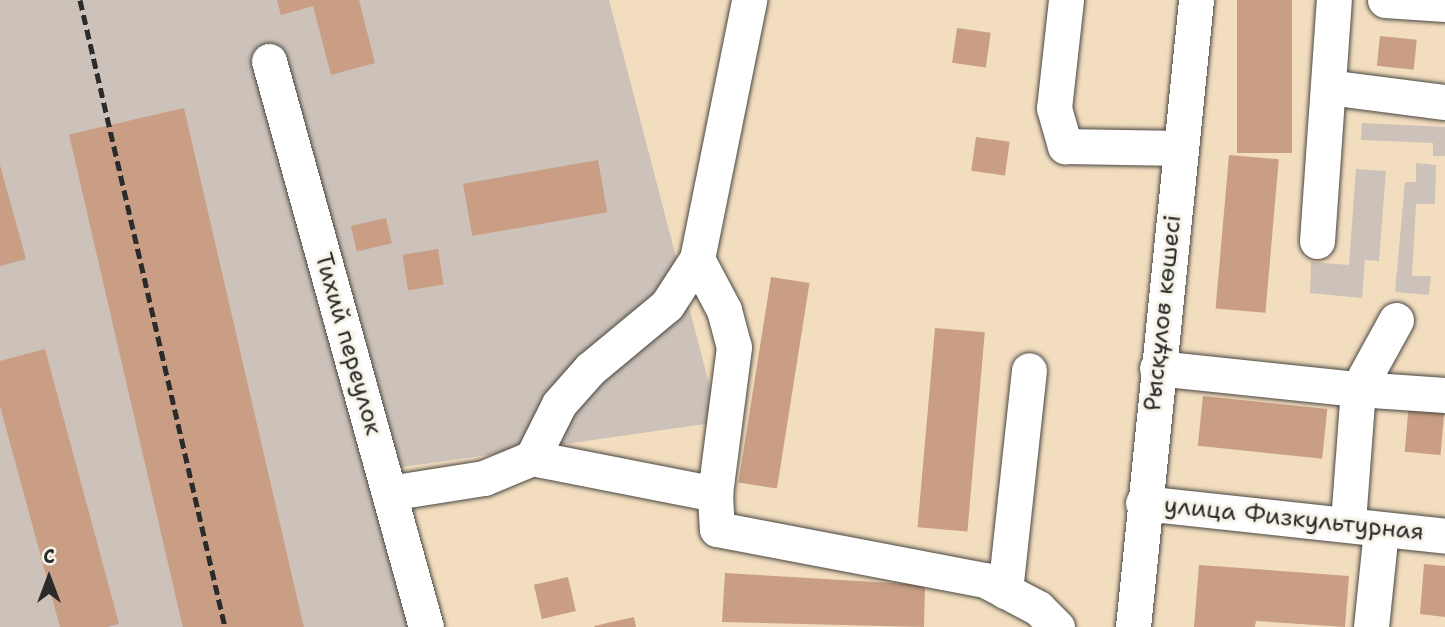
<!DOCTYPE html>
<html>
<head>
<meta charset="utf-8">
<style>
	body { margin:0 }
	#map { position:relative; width:1445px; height:627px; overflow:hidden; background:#f2ddbf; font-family:"Shantell Sans",sans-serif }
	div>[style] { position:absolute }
	.industrial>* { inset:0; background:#ccc2b9 }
	.building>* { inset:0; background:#c99e85; transform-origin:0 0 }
	.roads { filter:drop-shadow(0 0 2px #494641) drop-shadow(0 0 2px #494641) }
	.minor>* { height:35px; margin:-17.5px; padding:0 17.5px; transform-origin:17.5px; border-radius:17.5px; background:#fff }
	.rail>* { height:5px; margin-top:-2.5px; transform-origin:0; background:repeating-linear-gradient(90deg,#2b2b2b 0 10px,transparent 0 15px) }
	span { translate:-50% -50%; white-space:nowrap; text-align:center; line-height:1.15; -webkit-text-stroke:6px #f7f3e8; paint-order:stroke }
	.street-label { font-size:24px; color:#2b2b2b }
	.north { position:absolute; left:14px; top:543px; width:70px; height:70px; -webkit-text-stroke:5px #f7f3e8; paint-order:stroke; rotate:0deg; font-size:19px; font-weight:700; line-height:28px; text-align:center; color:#2b2b2b }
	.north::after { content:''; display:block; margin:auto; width:24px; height:32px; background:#2b2b2b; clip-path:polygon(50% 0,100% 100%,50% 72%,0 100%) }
</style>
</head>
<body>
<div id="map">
	<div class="industrial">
		<div style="clip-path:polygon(0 0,609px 0,719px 422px,395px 468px,436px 627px,0 627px)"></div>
		<div style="clip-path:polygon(1362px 123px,1445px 127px,1445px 156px,1433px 156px,1433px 143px,1361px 140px)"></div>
		<div style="clip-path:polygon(1416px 163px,1436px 165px,1435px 204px,1416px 204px,1412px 276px,1431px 276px,1429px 295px,1395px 292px,1405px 182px,1416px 182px)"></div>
		<div style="clip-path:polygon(1356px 169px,1386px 171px,1379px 261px,1365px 260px,1362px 298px,1310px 293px,1311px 262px,1349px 265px)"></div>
	</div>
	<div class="building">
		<div style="clip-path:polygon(277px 0,359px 0,375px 63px,331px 75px,313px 6px,281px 15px)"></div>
		<div style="left:1237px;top:0;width:55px;height:153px"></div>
		<div style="left:957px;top:28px;width:34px;height:35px;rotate:8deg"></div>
		<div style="left:1380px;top:36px;width:37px;height:30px;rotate:6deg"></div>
		<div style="left:184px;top:108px;width:533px;height:118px;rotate:77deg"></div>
		<div style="left:976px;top:137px;width:34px;height:34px;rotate:8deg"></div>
		<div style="left:1229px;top:155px;width:50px;height:154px;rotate:5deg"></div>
		<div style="left:598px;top:160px;width:53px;height:137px;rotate:80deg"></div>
		<div style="clip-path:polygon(0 165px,26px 259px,0 266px)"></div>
		<div style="left:386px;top:218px;width:26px;height:36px;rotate:77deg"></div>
		<div style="left:438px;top:249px;width:36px;height:36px;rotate:81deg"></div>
		<div style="left:771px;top:277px;width:39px;height:208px;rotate:9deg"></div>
		<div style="left:935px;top:328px;width:50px;height:200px;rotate:5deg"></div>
		<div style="clip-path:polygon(45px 349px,119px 624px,107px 627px,60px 627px,0 406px,0 361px)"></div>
		<div style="left:1203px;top:396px;width:125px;height:50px;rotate:6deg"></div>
		<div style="left:1409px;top:402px;width:36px;height:50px;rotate:5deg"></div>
		<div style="clip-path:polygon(1424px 564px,1445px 566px,1445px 617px,1420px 614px)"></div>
		<div style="clip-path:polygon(1199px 565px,1349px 576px,1345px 627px,1256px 621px,1255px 627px,1194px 627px)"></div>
		<div style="clip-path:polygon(725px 573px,925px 585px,924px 627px,722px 622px)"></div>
		<div style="left:568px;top:577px;width:35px;height:35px;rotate:77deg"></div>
		<div style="clip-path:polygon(634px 617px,636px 627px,595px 627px,594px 626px)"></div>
	</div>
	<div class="roads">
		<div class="minor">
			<div style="left:1066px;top:0;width:109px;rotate:96.3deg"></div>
			<div style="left:1054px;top:108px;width:40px;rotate:74deg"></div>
			<div style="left:1065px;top:146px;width:115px;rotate:1deg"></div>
			<div style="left:1385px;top:0;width:60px;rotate:3.8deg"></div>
			<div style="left:269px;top:61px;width:587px;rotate:74.5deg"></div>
			<div style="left:1328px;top:87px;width:116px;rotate:7.4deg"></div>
			<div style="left:1317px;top:241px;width:242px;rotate:-86deg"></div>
			<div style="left:697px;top:259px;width:58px;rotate:62.1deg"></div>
			<div style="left:724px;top:310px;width:38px;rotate:75deg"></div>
			<div style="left:734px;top:347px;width:148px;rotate:97.4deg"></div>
			<div style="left:1396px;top:320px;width:79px;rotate:118.8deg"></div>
			<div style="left:1358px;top:389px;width:87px;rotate:3.9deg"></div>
			<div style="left:1157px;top:368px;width:202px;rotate:6deg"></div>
			<div style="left:1358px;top:389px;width:133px;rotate:94.3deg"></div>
			<div style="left:532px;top:458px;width:60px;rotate:-63.4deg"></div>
			<div style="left:559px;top:404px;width:47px;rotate:-48.5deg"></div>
			<div style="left:590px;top:369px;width:100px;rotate:-39.7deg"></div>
			<div style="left:667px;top:305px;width:55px;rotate:-56.9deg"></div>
			<div style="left:697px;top:259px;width:264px;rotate:-78.6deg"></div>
			<div style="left:389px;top:493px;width:96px;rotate:-9deg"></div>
			<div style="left:484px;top:478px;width:52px;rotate:-22.6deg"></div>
			<div style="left:532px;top:458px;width:187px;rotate:11.1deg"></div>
			<div style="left:715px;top:494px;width:35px;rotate:87deg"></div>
			<div style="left:717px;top:529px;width:273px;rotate:10.8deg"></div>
			<div style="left:985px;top:580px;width:60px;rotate:27.8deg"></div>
			<div style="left:1038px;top:608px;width:27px;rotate:45deg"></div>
			<div style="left:1143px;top:503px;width:304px;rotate:6.2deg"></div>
			<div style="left:1005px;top:591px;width:222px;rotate:-83.8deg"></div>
			<div style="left:1133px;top:627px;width:630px;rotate:-84.26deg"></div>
			<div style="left:1371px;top:627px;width:98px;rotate:-84.1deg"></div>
		</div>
	</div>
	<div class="rail">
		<div style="left:80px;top:0;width:644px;rotate:76.98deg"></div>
	</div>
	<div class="street-label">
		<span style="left:1163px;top:313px;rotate:-84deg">Рысқұлов көшесі</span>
		<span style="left:348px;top:344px;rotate:74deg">Тихий переулок</span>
		<span style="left:1294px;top:519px;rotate:6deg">улица Физкультурная</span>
	</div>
	<div class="north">С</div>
</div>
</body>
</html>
